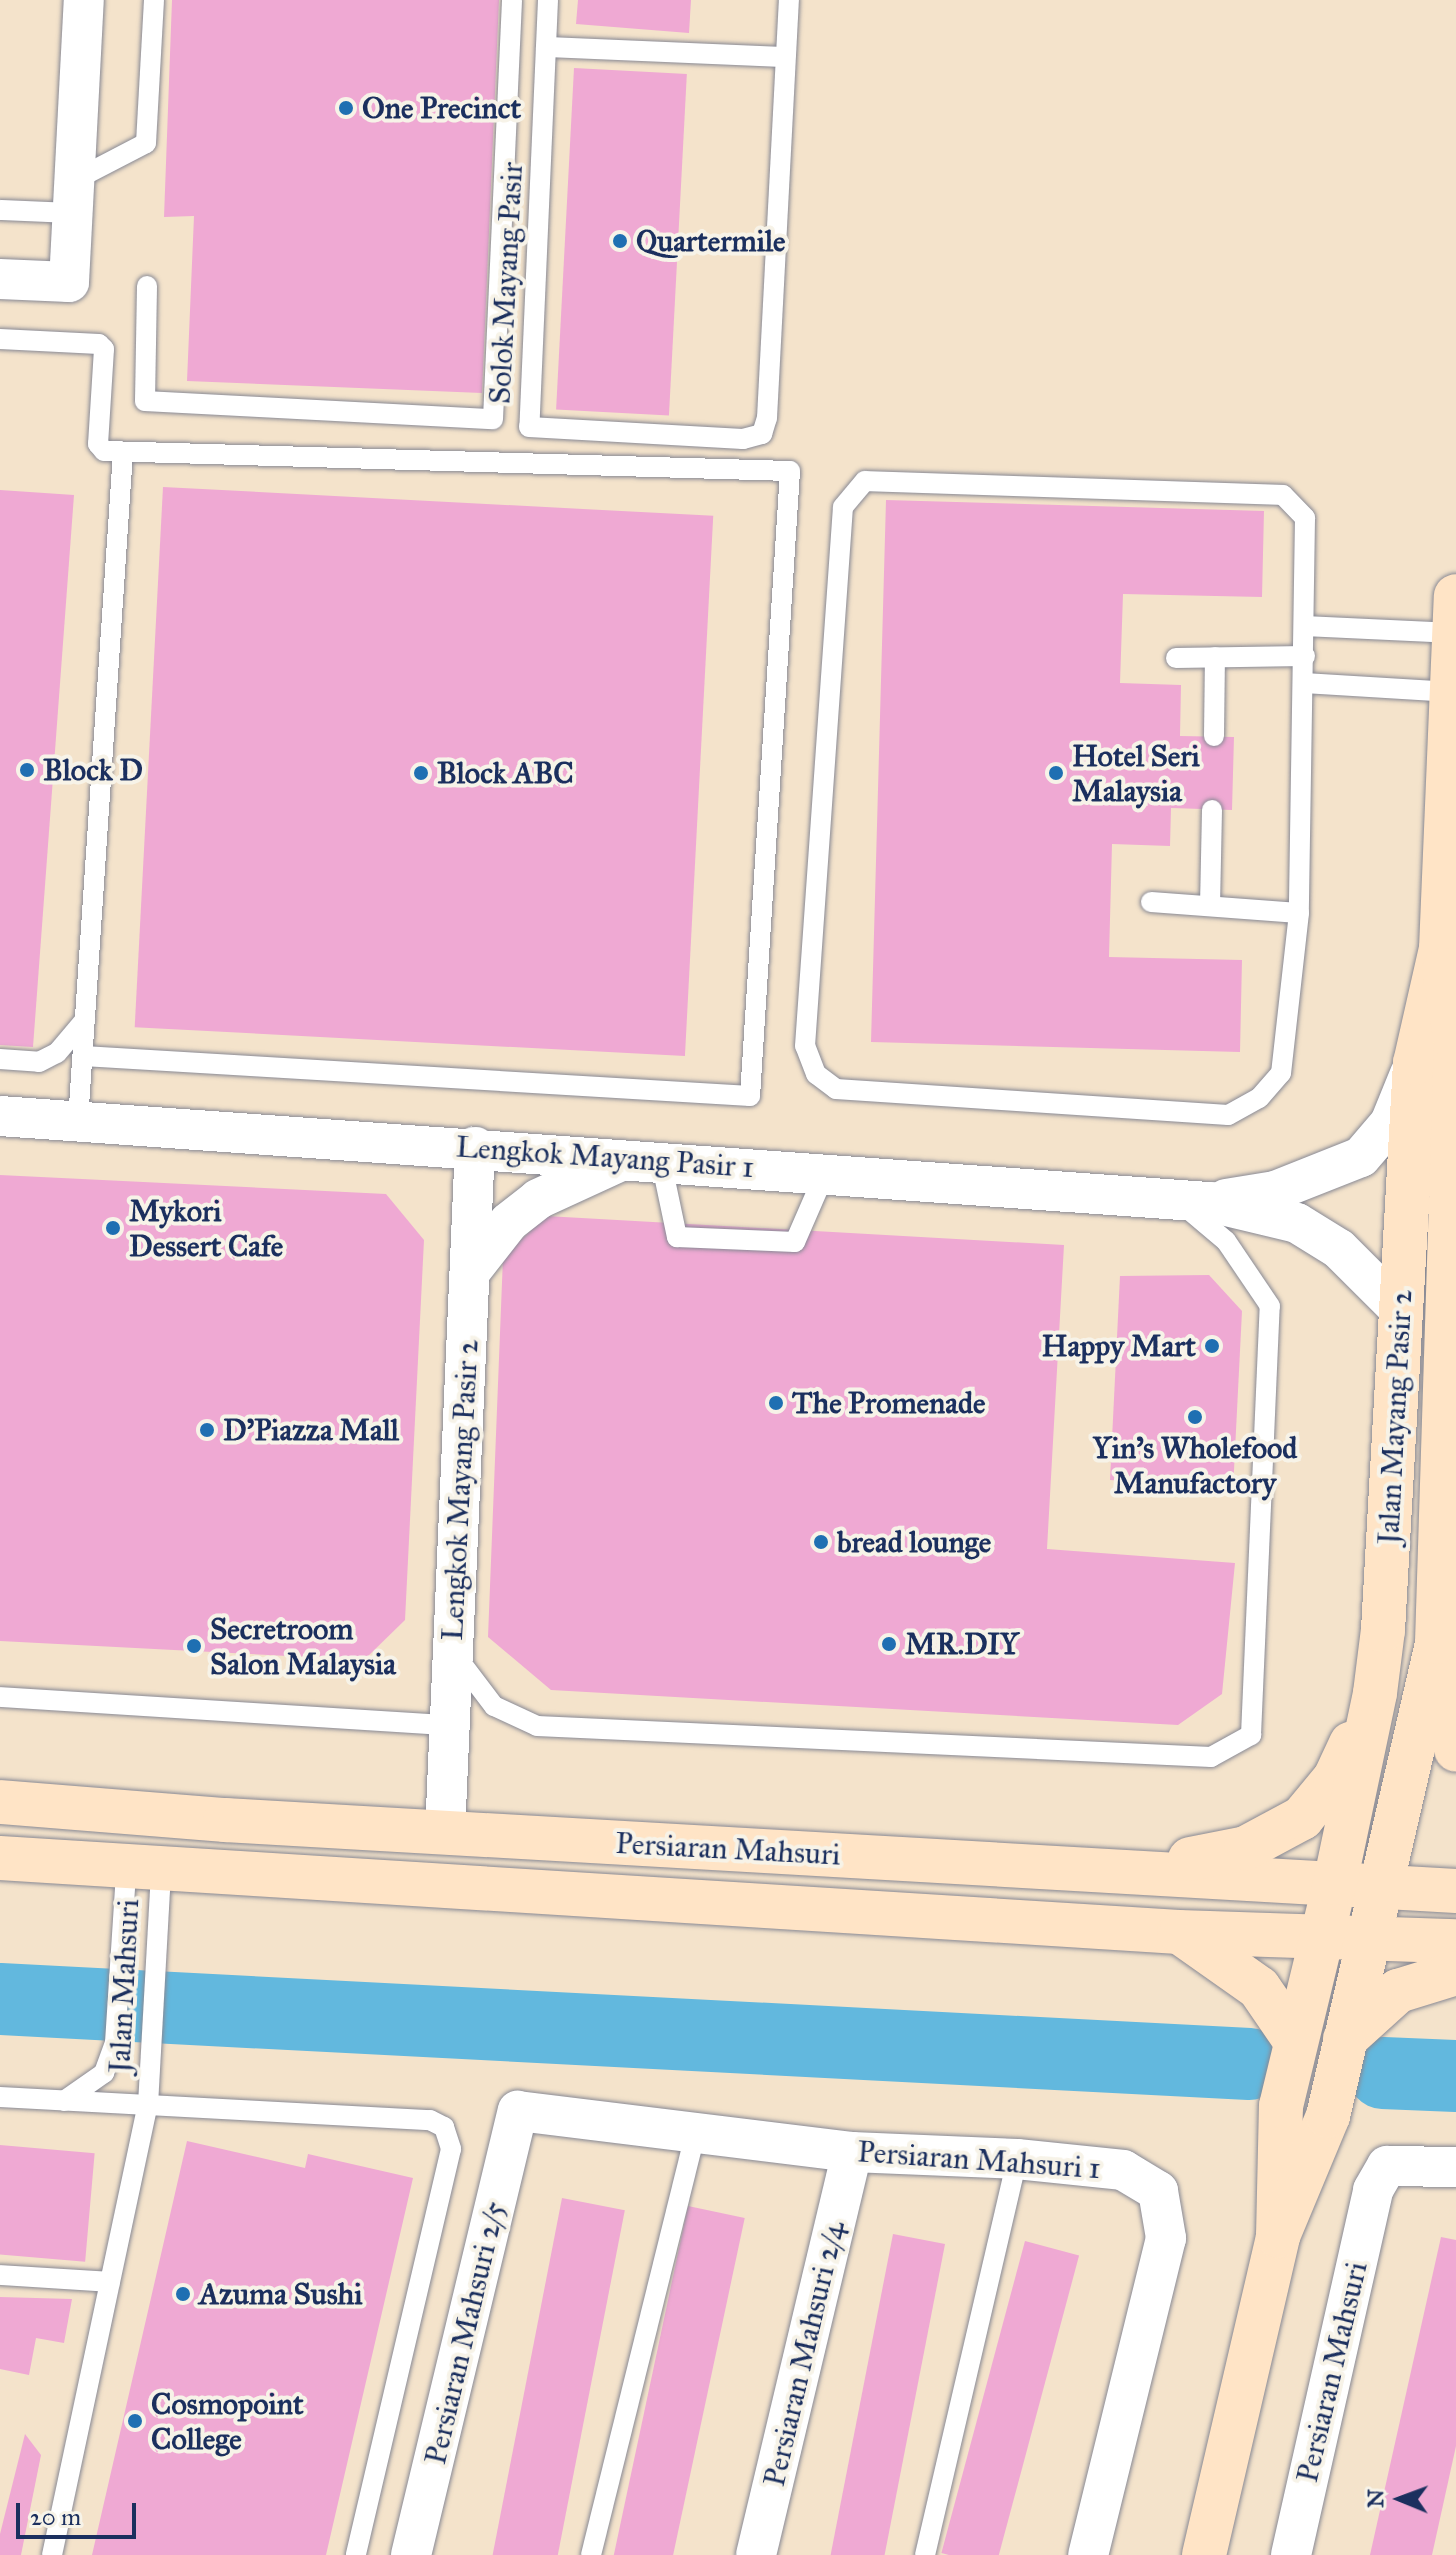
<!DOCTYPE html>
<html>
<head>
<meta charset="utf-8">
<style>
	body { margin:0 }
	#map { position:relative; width:1456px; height:2555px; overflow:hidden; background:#f4e3cb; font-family:"IM FELL Great Primer",serif }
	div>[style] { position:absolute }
	.river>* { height:72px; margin:-36px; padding:0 36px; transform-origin:36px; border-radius:36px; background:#62b8de }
	.building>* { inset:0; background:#efa9d3; transform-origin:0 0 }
	.roads { filter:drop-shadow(0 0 2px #888994) drop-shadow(0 0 2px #888994) }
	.lane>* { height:20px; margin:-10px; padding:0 10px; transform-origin:10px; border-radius:10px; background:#fff }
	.street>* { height:40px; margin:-20px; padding:0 20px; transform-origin:20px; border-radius:20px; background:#fff }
	.secondary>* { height:44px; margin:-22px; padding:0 22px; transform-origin:22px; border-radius:22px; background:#ffe4c6 }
	.dots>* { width:22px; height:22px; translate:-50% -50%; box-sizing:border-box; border:4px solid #f7f3e8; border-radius:50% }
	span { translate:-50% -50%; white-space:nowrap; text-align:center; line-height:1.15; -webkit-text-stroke:8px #f7f3e8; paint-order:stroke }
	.poi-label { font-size:30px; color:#1b2f5e; font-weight:700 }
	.left { translate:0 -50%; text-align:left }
	.right { translate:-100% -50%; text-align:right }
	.street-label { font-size:30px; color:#1b2f5e }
	.north { position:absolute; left:1360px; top:2459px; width:80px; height:80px; -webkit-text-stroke:6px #f7f3e8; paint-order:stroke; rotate:271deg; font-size:22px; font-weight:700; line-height:32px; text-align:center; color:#1b2f5e }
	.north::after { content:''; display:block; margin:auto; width:28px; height:36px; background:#1b2f5e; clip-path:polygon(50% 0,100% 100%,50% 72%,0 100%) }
	.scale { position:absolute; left:16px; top:2503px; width:120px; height:36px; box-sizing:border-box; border:4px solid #1b2f5e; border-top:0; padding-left:10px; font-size:24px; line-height:28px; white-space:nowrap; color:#1b2f5e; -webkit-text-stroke:6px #f7f3e8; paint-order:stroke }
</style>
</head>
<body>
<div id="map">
	<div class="river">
		<div style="left:0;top:1999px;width:1251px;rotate:2.98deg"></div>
		<div style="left:1383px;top:2073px;width:73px;rotate:2.4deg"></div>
	</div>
	<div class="building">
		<div style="clip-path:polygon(172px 0,499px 0,482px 393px,187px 381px,194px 216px,164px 217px)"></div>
		<div style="clip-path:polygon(578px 0,691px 0,689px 33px,576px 24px)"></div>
		<div style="left:574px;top:68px;width:113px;height:342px;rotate:3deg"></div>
		<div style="left:163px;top:487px;width:551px;height:541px;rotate:3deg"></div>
		<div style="clip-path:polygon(0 490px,74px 495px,33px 1047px,0 1045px)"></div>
		<div style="clip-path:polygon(886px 500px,1264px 511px,1262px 597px,1123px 594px,1120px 683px,1181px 685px,1180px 736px,1234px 737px,1232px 810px,1171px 808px,1170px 846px,1112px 844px,1109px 957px,1242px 960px,1240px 1052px,871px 1042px)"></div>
		<div style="clip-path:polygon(0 1175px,386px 1194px,424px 1240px,405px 1620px,364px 1660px,0 1641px)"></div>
		<div style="clip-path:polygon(546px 1216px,1064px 1245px,1047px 1549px,1235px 1563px,1222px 1694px,1178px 1725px,551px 1690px,488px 1637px,503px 1257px)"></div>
		<div style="clip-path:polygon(1209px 1275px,1242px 1311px,1233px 1490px,1110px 1480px,1120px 1276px)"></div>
		<div style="clip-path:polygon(187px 2141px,305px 2168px,308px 2154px,413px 2178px,326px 2555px,92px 2555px)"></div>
		<div style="left:0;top:2145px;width:95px;height:109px;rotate:5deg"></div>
		<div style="left:562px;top:2198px;width:64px;height:364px;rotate:11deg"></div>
		<div style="left:688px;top:2206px;width:58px;height:358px;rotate:12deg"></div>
		<div style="left:893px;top:2234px;width:53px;height:327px;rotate:11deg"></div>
		<div style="clip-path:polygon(1441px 2237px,1456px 2240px,1456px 2446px,1432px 2555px,1370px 2555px)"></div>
		<div style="left:1025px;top:2241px;width:56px;height:323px;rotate:15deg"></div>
		<div style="clip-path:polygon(0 2297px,72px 2299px,64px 2343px,36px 2338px,29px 2375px,0 2369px)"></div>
		<div style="clip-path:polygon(25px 2434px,41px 2455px,21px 2555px,0 2555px,0 2534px)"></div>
	</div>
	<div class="roads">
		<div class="lane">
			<div style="left:548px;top:0;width:427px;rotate:92.5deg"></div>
			<div style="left:529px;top:427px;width:214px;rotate:3.2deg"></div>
			<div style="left:743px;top:439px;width:20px;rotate:-15deg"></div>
			<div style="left:762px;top:434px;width:17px;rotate:-73deg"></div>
			<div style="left:767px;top:418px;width:419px;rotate:-87deg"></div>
			<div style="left:546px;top:47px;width:239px;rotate:2.4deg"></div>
			<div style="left:75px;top:180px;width:80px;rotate:-27.5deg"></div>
			<div style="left:146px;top:143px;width:143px;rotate:-86.8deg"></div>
			<div style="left:0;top:210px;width:73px;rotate:2.4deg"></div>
			<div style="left:147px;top:286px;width:115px;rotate:91deg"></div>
			<div style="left:145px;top:401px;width:348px;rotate:3deg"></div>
			<div style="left:493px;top:419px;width:419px;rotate:-87.4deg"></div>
			<div style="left:0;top:339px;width:99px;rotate:2.9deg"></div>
			<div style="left:99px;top:344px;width:7px;rotate:45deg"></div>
			<div style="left:104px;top:349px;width:95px;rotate:93.6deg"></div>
			<div style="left:98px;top:444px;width:9px;rotate:49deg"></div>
			<div style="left:104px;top:451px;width:686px;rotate:1.67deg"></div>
			<div style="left:790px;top:471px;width:626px;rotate:93.66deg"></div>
			<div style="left:750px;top:1096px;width:668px;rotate:-176.57deg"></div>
			<div style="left:865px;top:481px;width:418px;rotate:1.9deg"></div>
			<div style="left:1283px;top:495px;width:32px;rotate:46deg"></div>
			<div style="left:1305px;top:518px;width:395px;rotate:90.9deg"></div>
			<div style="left:1299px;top:913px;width:161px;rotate:96.4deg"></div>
			<div style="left:1281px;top:1073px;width:33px;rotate:131deg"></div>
			<div style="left:1259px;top:1098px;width:35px;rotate:151deg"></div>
			<div style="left:1228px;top:1115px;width:393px;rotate:-176.2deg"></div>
			<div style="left:836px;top:1089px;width:25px;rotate:-143deg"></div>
			<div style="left:816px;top:1074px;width:30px;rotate:-111deg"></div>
			<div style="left:805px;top:1046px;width:540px;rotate:-85.97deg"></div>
			<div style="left:843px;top:507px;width:34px;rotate:-50deg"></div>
			<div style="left:1304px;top:626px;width:150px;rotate:2.7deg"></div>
			<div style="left:1176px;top:658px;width:129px;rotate:-0.9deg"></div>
			<div style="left:1304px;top:683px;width:148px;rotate:3.5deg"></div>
			<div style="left:1214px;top:736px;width:79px;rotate:-89.3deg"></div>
			<div style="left:1151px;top:902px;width:148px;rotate:4.3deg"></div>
			<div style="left:1210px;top:906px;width:96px;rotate:-88.8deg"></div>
			<div style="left:0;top:1059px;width:39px;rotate:4deg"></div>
			<div style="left:39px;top:1062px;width:20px;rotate:-27deg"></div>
			<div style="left:57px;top:1053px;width:43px;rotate:-49.7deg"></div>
			<div style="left:78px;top:1121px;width:671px;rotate:-86.15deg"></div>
			<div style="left:661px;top:1161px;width:78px;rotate:78.1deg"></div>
			<div style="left:677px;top:1237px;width:118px;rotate:2.4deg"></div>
			<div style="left:795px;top:1242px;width:75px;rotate:-66.5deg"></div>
			<div style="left:456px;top:1656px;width:63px;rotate:52.8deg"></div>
			<div style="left:494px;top:1706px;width:47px;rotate:24.9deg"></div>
			<div style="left:537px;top:1726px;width:675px;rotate:2.63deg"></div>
			<div style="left:1211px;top:1757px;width:46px;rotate:-28.8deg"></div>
			<div style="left:1251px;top:1735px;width:429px;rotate:-87.5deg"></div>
			<div style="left:1270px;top:1306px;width:78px;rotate:-124.1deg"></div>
			<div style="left:1226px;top:1241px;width:57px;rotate:-139.9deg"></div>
			<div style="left:0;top:1697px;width:451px;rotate:3.6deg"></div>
			<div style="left:0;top:2097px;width:431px;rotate:3.1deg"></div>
			<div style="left:430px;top:2120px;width:16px;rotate:27deg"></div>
			<div style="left:444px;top:2127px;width:23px;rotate:72deg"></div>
			<div style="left:451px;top:2149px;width:417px;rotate:103.2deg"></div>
			<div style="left:64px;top:2101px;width:49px;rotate:-35deg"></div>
			<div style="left:104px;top:2073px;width:32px;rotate:-70deg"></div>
			<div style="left:115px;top:2043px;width:171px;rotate:-86.3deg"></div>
			<div style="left:0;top:2275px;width:110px;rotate:3.6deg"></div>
			<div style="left:52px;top:2555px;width:460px;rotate:-78deg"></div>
			<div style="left:148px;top:2105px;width:234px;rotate:-86.8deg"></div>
			<div style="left:591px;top:2555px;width:436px;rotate:-76.1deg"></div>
			<div style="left:925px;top:2555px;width:407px;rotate:-76.9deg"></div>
		</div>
		<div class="street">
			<div style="left:0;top:279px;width:69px;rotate:2.5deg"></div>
			<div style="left:69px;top:282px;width:282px;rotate:-87deg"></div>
			<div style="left:0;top:1116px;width:1213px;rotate:4.07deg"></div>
			<div style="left:1210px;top:1202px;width:89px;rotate:13.6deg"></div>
			<div style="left:1297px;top:1223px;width:49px;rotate:31.8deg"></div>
			<div style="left:1339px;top:1249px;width:88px;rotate:45deg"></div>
			<div style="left:1226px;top:1199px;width:50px;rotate:-9.3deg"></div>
			<div style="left:1275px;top:1191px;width:92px;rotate:-21.6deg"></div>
			<div style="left:1361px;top:1157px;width:45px;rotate:-49.5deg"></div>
			<div style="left:1390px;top:1123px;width:53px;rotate:-67.8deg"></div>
			<div style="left:470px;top:1272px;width:63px;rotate:-52deg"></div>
			<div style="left:509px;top:1222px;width:37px;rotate:-38deg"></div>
			<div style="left:538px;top:1199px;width:91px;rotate:-24.6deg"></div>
			<div style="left:445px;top:1833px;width:687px;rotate:-87.5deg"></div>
			<div style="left:411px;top:2555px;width:457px;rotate:-76.5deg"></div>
			<div style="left:518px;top:2111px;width:337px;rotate:7deg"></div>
			<div style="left:852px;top:2152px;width:165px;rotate:2.4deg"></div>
			<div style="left:1017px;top:2159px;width:107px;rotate:5.9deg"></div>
			<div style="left:1123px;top:2170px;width:41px;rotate:31deg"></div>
			<div style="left:1158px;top:2191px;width:48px;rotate:80.3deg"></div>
			<div style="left:1166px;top:2238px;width:326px;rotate:103.8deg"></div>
			<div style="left:756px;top:2555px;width:414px;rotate:-76.6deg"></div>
			<div style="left:1291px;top:2555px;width:374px;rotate:-77.3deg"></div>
			<div style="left:1373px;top:2190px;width:28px;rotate:-60deg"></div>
			<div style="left:1387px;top:2166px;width:69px;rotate:0.8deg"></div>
		</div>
		<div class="secondary">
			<div style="left:1441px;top:1668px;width:83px;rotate:79.6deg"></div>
			<div style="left:0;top:1802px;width:226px;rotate:4.6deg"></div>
			<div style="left:225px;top:1820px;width:1233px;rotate:3.3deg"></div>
			<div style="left:0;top:1858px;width:1181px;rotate:3.59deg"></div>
			<div style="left:1179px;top:1932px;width:277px;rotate:1.9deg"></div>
			<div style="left:1190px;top:1859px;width:57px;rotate:-11.1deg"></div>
			<div style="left:1246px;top:1848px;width:64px;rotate:-28.2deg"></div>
			<div style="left:1302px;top:1818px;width:52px;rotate:-50.5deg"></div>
			<div style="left:1335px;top:1778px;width:38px;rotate:-65deg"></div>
			<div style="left:1181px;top:1933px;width:95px;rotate:35.2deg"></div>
			<div style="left:1259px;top:1988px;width:65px;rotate:55.6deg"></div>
			<div style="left:1345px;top:2039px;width:72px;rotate:-42.2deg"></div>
			<div style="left:1398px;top:1991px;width:61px;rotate:-17.2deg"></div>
			<div style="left:1278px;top:2236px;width:130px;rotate:-88.7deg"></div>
			<div style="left:1281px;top:2106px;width:229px;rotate:-76.4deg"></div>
			<div style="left:1335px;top:1883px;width:194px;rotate:-78.1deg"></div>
			<div style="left:1375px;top:1693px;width:64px;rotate:-82.8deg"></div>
			<div style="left:1383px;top:1630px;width:568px;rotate:-86.77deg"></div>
			<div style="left:1415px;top:1063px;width:117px;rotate:-77.2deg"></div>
			<div style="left:1441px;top:949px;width:353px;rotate:-87.6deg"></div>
			<div style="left:1204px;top:2555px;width:327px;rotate:-76.9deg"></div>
			<div style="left:1278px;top:2236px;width:130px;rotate:-67.4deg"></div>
			<div style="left:1328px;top:2116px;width:486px;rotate:-77deg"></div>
			<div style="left:1437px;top:1642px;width:600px;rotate:-88.19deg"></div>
			<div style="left:1456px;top:1042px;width:73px;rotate:-99.5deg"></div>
		</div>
	</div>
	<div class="dots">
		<div style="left:346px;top:108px;background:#1f6fb2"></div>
		<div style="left:620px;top:241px;background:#1f6fb2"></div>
		<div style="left:27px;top:770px;background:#1f6fb2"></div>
		<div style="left:421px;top:773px;background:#1f6fb2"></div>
		<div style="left:1056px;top:773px;background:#1f6fb2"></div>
		<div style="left:113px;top:1228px;background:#1f6fb2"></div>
		<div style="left:1212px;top:1346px;background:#1f6fb2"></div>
		<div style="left:776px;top:1403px;background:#1f6fb2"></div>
		<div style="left:1195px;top:1417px;background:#1f6fb2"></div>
		<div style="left:207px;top:1430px;background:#1f6fb2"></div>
		<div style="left:821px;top:1542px;background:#1f6fb2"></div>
		<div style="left:889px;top:1644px;background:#1f6fb2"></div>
		<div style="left:194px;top:1646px;background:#1f6fb2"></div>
		<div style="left:183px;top:2294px;background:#1f6fb2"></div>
		<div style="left:135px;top:2421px;background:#1f6fb2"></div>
	</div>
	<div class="poi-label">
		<span class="left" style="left:362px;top:108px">One Precinct</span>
		<span class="left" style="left:636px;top:241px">Quartermile</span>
		<span class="left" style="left:1072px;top:773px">Hotel Seri<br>Malaysia</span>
		<span class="left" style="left:43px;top:770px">Block D</span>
		<span class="left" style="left:437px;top:773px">Block ABC</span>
		<span class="left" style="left:129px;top:1228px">Mykori<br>Dessert Cafe</span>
		<span class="right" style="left:1196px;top:1346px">Happy Mart</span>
		<span class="left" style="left:792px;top:1403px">The Promenade</span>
		<span class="left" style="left:223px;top:1430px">D'Piazza Mall</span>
		<span style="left:1195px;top:1465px">Yin's Wholefood<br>Manufactory</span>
		<span class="left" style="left:837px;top:1542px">bread lounge</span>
		<span class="left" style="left:210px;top:1646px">Secretroom<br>Salon Malaysia</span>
		<span class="left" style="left:905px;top:1644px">MR.DIY</span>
		<span class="left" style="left:199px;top:2294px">Azuma Sushi</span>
		<span class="left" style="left:151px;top:2421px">Cosmopoint<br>College</span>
	</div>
	<div class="street-label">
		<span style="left:506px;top:283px;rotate:-87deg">Solok Mayang Pasir</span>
		<span style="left:605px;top:1157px;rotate:4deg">Lengkok Mayang Pasir 1</span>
		<span style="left:1395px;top:1417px;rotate:-87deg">Jalan Mayang Pasir 2</span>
		<span style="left:460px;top:1490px;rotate:-87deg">Lengkok Mayang Pasir 2</span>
		<span style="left:728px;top:1849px;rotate:3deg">Persiaran Mahsuri</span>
		<span style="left:124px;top:1986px;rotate:-87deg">Jalan Mahsuri</span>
		<span style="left:979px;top:2160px;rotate:4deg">Persiaran Mahsuri 1</span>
		<span style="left:465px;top:2333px;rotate:-77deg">Persiaran Mahsuri 2/5</span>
		<span style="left:804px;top:2354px;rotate:-77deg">Persiaran Mahsuri 2/4</span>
		<span style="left:1332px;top:2372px;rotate:-77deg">Persiaran Mahsuri</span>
	</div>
	<div class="north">N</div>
	<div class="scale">20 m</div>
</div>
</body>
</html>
